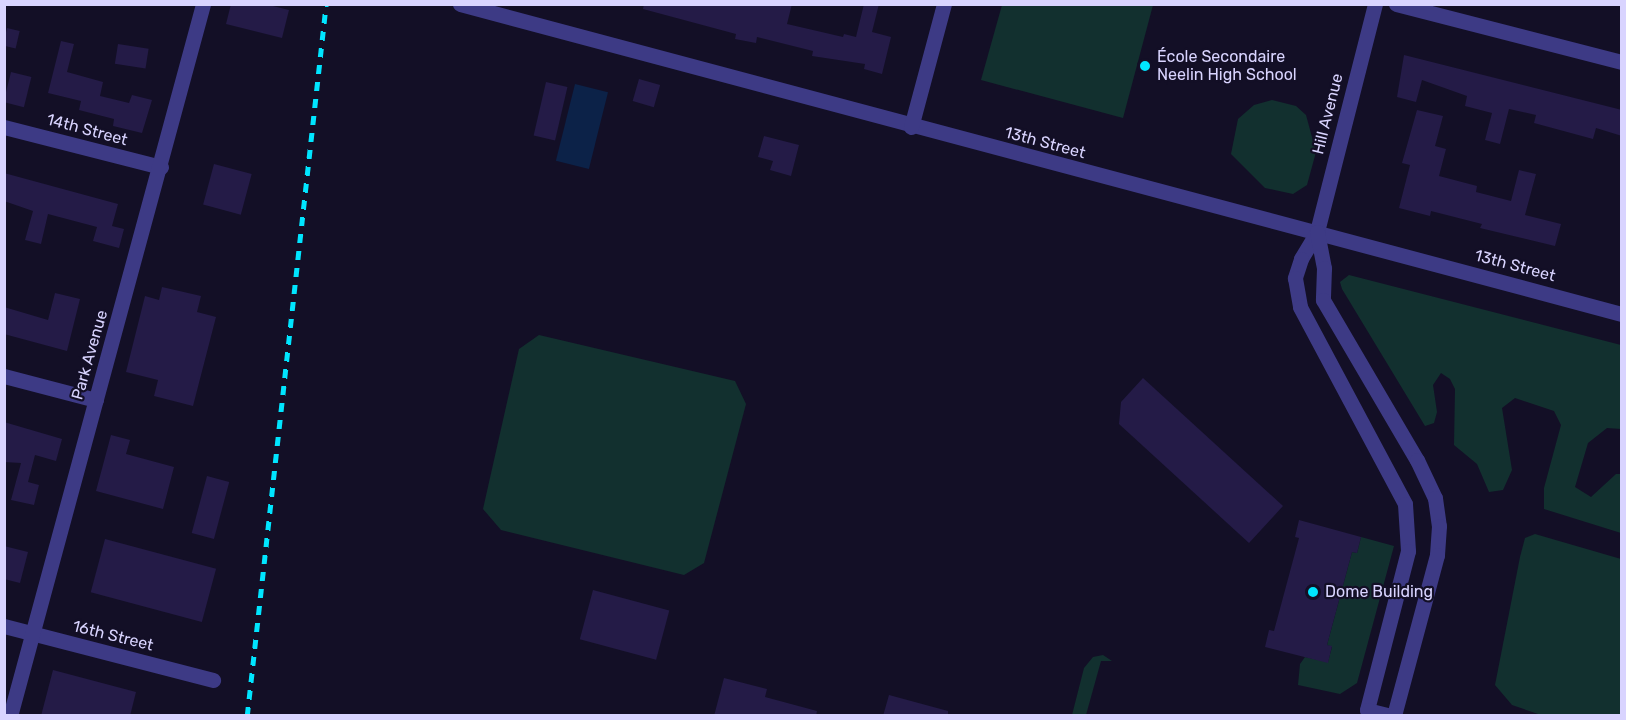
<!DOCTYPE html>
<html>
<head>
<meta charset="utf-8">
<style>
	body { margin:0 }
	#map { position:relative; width:1626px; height:720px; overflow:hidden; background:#130f26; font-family:Rubik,sans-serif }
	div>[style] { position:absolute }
	.green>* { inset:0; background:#12302f }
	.water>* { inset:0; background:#0c2248; transform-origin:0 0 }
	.building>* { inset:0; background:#241b47; transform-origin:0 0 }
	.minor>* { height:15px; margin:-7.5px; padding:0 7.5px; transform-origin:7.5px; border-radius:7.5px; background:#3d3a85 }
	.rail>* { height:4.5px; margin-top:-2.25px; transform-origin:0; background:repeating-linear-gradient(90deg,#00e5ff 0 9px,transparent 0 17px) }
	.dots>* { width:16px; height:16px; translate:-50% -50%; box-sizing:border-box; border:3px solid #130f26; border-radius:50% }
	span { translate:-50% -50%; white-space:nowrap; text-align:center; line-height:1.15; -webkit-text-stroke:4.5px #130f26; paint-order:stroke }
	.poi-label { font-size:16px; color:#d9d4ff }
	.left { translate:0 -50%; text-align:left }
	.street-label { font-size:16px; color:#d9d4ff }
	.frame { position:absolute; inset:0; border:6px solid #d9d4ff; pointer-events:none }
</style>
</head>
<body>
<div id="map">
	<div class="green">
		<div style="clip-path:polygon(1002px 5px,1153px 5px,1123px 118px,981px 80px)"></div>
		<div style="clip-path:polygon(1272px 100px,1296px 106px,1306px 115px,1316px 152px,1307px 185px,1293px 194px,1265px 188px,1231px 154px,1238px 119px,1254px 105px)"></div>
		<div style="clip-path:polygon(1349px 275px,1621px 345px,1621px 429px,1607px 428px,1588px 443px,1575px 487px,1591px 497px,1616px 474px,1621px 474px,1621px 533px,1544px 509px,1544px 488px,1561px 425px,1554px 411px,1515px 398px,1502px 408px,1512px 470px,1503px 490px,1489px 492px,1477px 464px,1454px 445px,1455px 389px,1450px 379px,1441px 373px,1433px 385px,1437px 412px,1434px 423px,1425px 426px,1342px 289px,1340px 282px)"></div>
		<div style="clip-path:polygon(539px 335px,735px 381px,746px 404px,704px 563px,684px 575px,501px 530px,483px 509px,519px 349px)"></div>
		<div style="clip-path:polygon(1535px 534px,1621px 559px,1621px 715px,1541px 715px,1512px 705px,1495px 685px,1520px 557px,1525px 538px)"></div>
		<div style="clip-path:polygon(1361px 537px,1394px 546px,1357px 683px,1340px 694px,1298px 685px,1300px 664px,1305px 657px,1328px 662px,1332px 647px,1327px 645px,1352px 552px,1357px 553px)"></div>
		<div style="clip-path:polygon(1103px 655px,1112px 661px,1101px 661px,1086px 715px,1072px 715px,1084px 668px,1093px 657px)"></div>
	</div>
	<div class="water">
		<div style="left:575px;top:84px;width:34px;height:79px;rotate:14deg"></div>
	</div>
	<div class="building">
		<div style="clip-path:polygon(231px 4px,265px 4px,289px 10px,282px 38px,226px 24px)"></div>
		<div style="clip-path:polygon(644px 4px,792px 4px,787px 24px,843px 37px,844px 34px,856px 37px,864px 4px,879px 4px,872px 32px,891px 37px,882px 74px,864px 69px,865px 64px,812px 56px,813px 51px,757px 37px,756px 43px,735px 39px,736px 34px,643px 9px)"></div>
		<div style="left:7px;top:28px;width:13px;height:18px;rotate:13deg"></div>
		<div style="clip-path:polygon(61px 41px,74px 44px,67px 72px,103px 82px,100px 96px,129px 103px,132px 95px,152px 100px,142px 133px,113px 126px,114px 119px,79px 110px,81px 101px,48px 93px)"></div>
		<div style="left:118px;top:44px;width:31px;height:20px;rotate:9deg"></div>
		<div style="clip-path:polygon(1404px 55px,1622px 110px,1622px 136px,1596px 128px,1593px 139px,1534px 123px,1536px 115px,1509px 109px,1500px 144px,1485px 140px,1492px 113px,1465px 106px,1467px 96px,1422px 80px,1416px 102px,1397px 97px)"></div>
		<div style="left:11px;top:72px;width:21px;height:31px;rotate:14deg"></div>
		<div style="left:639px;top:79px;width:22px;height:23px;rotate:16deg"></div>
		<div style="left:546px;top:82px;width:22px;height:55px;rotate:13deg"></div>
		<div style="clip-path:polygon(1417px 110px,1443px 116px,1435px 146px,1446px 149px,1439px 176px,1477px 186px,1476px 192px,1511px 201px,1519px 170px,1536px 174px,1525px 215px,1561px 224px,1555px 246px,1480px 228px,1482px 224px,1431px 211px,1430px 216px,1399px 208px,1410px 165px,1402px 163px)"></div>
		<div style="clip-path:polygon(764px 136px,799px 145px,791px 176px,770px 170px,773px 161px,758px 157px)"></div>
		<div style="left:214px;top:164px;width:39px;height:42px;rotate:15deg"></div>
		<div style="clip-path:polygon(4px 173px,118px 204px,112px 226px,124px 229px,119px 248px,93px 241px,97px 227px,48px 214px,41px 244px,25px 240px,33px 211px,4px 201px)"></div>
		<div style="clip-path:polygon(162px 287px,201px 296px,197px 312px,216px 317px,193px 406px,154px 396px,158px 380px,126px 372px,145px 296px,159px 300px)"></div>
		<div style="clip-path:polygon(55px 293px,80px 299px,67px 351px,4px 334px,4px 307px,48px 320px)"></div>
		<div style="clip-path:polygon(1143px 378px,1283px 506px,1249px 543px,1119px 424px,1121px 402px)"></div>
		<div style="clip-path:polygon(4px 422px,62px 439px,56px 461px,35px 455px,28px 482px,39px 485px,34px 505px,11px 500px,21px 463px,4px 462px)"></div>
		<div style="clip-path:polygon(111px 435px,130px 440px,126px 454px,174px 467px,163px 509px,96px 491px)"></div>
		<div style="left:207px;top:476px;width:23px;height:59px;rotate:15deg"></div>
		<div style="clip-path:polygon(1299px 520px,1361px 537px,1357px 553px,1352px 552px,1327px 645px,1332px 646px,1328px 663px,1265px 647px,1269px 630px,1274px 631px,1299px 538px,1295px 537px)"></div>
		<div style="left:105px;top:539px;width:115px;height:55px;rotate:15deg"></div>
		<div style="clip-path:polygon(4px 546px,28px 552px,20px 583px,4px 579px)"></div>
		<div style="left:593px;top:590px;width:79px;height:51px;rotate:15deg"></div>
		<div style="clip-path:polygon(53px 670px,136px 692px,130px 716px,41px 716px)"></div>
		<div style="clip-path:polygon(724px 678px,767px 689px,765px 697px,817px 711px,816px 716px,714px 716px)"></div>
		<div style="clip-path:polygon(889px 695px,948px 711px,948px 716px,883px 716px)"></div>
	</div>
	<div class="minor">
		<div style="left:460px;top:4px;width:1203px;rotate:14.94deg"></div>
		<div style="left:1375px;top:4px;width:235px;rotate:104.3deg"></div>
		<div style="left:1317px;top:232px;width:31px;rotate:121deg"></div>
		<div style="left:1301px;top:259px;width:20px;rotate:108deg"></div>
		<div style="left:1295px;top:278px;width:29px;rotate:80deg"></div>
		<div style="left:1300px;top:307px;width:223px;rotate:61.9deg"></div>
		<div style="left:1405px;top:504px;width:47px;rotate:86.3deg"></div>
		<div style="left:1408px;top:551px;width:164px;rotate:104.5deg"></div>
		<div style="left:1367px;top:710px;width:25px;rotate:14deg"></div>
		<div style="left:1396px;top:4px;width:233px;rotate:14.4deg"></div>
		<div style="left:4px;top:127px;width:162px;rotate:14.3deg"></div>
		<div style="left:911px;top:127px;width:127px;rotate:-75deg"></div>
		<div style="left:1317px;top:232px;width:37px;rotate:79deg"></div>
		<div style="left:1324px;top:268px;width:32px;rotate:92deg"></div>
		<div style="left:1323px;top:300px;width:186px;rotate:59.6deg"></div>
		<div style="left:1417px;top:460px;width:42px;rotate:64.7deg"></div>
		<div style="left:1435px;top:498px;width:28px;rotate:82deg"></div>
		<div style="left:1439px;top:526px;width:29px;rotate:94deg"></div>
		<div style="left:1437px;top:555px;width:167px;rotate:105deg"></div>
		<div style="left:4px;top:376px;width:95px;rotate:14.6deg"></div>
		<div style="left:4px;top:626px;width:216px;rotate:14.5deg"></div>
		<div style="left:10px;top:716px;width:738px;rotate:-74.83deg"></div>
	</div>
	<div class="rail">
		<div style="left:247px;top:716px;width:716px;rotate:-83.67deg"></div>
	</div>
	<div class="dots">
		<div style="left:1145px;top:66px;background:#00e5ff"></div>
		<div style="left:1313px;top:592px;background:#00e5ff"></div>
	</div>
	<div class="poi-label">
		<span class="left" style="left:1157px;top:66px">École Secondaire<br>Neelin High School</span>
		<span class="left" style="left:1325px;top:592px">Dome Building</span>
	</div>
	<div class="street-label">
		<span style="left:1328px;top:114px;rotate:-76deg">Hill Avenue</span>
		<span style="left:87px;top:130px;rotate:15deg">14th Street</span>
		<span style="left:1045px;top:143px;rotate:15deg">13th Street</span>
		<span style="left:1515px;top:266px;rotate:15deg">13th Street</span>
		<span style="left:90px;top:355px;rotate:-74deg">Park Avenue</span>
		<span style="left:113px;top:636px;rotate:14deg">16th Street</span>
	</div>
	<div class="frame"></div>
</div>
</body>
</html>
